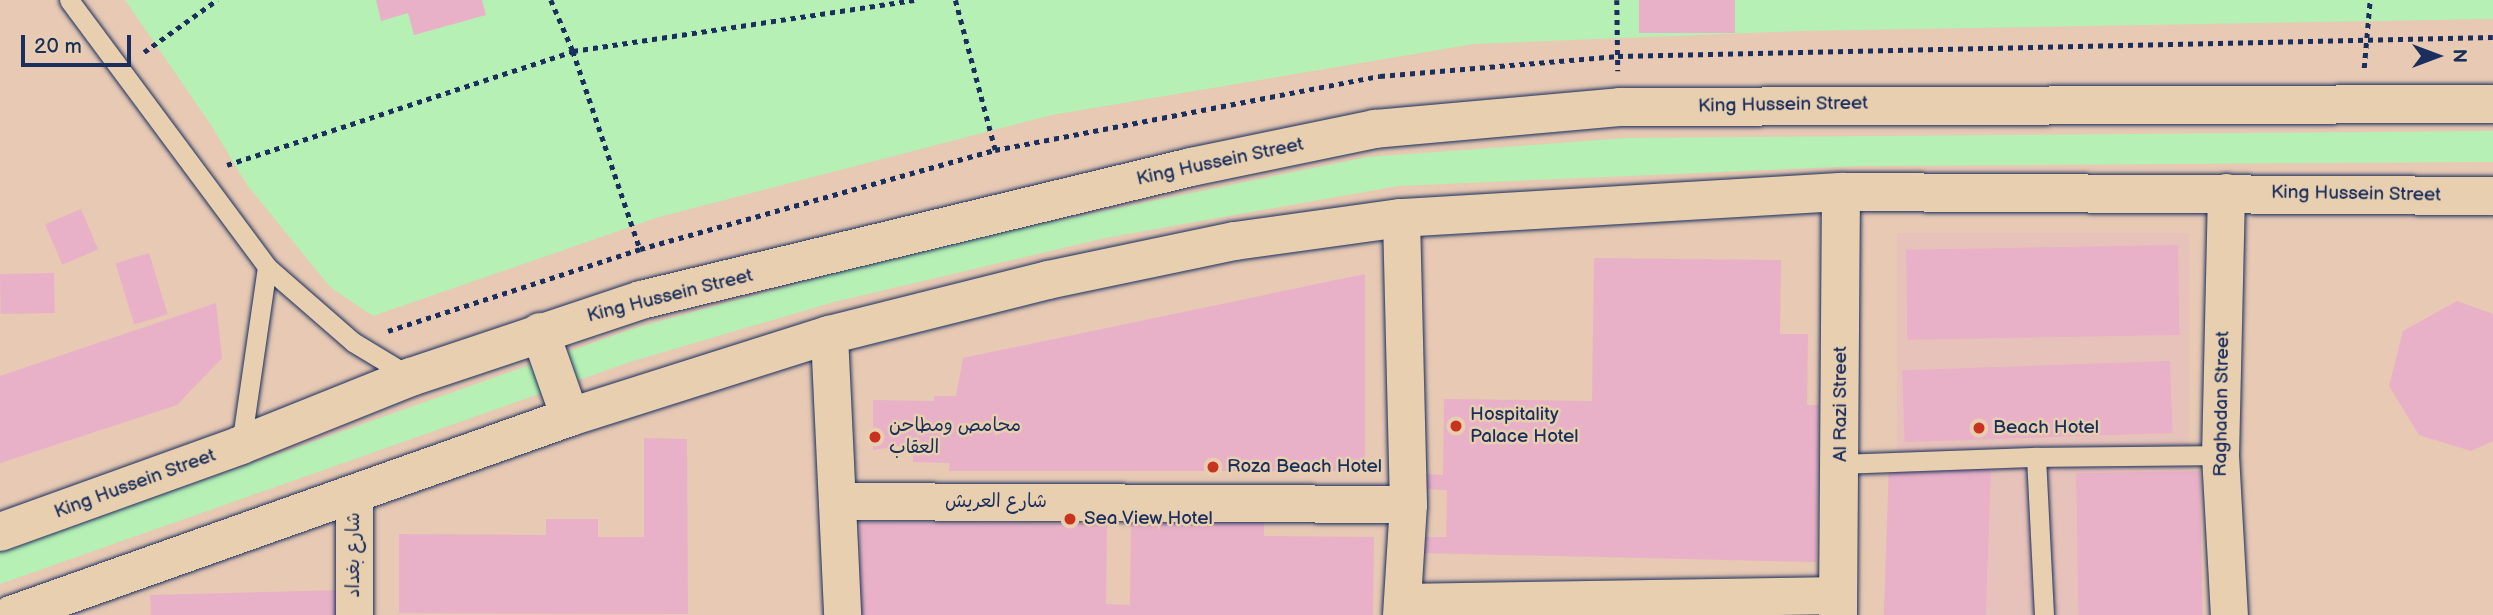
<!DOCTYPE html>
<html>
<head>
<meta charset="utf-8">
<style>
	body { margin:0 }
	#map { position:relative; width:2493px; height:615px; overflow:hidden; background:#e7c9b4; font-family:"Balsamiq Sans","Playpen Sans Arabic",sans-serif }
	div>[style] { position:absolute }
	.built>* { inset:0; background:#e7c2ba; transform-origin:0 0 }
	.green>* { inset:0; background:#b6f0b4 }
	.building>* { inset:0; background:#e8b1c7; transform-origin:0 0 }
	.path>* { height:4.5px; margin-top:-2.25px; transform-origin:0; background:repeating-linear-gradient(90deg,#1b2f5e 0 5px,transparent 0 10px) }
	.roads { filter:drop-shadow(0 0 2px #1b2f5e) drop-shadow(0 0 2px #1b2f5e) }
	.service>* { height:19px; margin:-9.5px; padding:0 9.5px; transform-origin:9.5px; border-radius:9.5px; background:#e7cfaf }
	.minor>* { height:37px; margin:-18.5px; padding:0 18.5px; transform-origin:18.5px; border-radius:18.5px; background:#e7cfaf }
	.tertiary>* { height:38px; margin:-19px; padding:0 19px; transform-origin:19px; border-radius:19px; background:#e7cfaf }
	.trunk>* { height:38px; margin:-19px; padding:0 19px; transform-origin:19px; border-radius:19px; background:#e7cfaf }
	.dots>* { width:19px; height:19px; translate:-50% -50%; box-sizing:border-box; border:4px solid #e7cfaf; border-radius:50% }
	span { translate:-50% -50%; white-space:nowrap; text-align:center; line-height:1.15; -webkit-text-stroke:5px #e7cfaf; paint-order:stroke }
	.street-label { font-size:19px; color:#1b2f5e }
	.poi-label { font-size:19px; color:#1b2f5e }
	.left { translate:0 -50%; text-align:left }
	.north { position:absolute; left:2402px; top:21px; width:70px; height:70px; -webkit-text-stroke:5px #e7cfaf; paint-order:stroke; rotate:90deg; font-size:19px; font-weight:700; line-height:28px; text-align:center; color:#1b2f5e }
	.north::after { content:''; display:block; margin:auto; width:24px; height:32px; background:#1b2f5e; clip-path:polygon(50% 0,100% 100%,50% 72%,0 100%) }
	.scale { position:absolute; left:21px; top:35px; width:110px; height:32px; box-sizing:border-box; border:4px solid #1b2f5e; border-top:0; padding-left:9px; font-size:21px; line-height:24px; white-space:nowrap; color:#1b2f5e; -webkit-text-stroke:5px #e7cfaf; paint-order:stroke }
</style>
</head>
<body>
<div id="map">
	<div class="built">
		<div style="left:2189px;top:233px;width:382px;height:292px;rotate:90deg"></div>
	</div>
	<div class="green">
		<div style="clip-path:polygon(125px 0,2493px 0,2493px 19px,1800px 31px,1474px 44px,1052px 115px,659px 217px,373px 316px,330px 287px,247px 185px,211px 125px)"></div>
		<div style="clip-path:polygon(2493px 131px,2493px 162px,1862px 166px,1398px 186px,1105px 238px,834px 302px,633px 361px,0 584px,0 552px,635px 328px,835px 273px,1020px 228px,1367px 157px,1627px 138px)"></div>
	</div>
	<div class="building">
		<div style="clip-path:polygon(376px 0,482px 0,486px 15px,414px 35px,408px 13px,381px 21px)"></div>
		<div style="left:1639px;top:0;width:96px;height:33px"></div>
		<div style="left:81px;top:209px;width:44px;height:39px;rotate:67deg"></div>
		<div style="left:2178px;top:245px;width:90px;height:272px;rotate:89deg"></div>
		<div style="left:149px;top:253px;width:64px;height:35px;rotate:73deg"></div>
		<div style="clip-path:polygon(1594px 258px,1781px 260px,1780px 334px,1808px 334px,1807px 405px,1819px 405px,1816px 562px,1421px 553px,1421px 537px,1446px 537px,1447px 490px,1426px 489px,1426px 474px,1443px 475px,1444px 399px,1592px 401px)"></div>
		<div style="left:54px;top:273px;width:40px;height:54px;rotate:89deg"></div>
		<div style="clip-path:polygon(1365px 274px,1365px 471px,949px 471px,950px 463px,913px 462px,913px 444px,873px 450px,873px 400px,934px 401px,934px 396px,956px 396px,963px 358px)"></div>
		<div style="clip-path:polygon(2457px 301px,2493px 314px,2493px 441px,2471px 451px,2419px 435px,2389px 386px,2403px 331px)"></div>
		<div style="clip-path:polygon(216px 303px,222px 358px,177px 405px,0 463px,0 376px)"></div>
		<div style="left:2170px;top:361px;width:72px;height:268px;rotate:88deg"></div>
		<div style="clip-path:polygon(644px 438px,687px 439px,688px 614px,399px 613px,399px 534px,546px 535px,546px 519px,598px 519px,598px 537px,644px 537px)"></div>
		<div style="left:1889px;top:465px;width:102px;height:150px;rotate:2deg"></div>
		<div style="left:2200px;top:471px;width:144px;height:124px;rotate:89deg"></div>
		<div style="clip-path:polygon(1131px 521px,1264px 522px,1264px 536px,1374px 537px,1373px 615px,860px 615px,860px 522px,1107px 524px,1106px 604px,1130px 605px)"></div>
		<div style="clip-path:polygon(346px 590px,346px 615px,151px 615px,150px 595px)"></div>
	</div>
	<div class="path">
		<div style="left:551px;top:0;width:56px;rotate:66.7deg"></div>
		<div style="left:573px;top:51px;width:345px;rotate:-8.5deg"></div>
		<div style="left:1617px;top:0;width:71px;rotate:89.2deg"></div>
		<div style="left:144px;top:52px;width:90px;rotate:-35.5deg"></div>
		<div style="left:2364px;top:68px;width:68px;rotate:-85deg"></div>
		<div style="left:995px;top:150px;width:392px;rotate:-10.9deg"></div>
		<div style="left:1380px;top:76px;width:239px;rotate:-4.8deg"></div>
		<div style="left:1618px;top:56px;width:875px;rotate:-1.24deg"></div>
		<div style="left:227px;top:165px;width:364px;rotate:-18.2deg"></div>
		<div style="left:573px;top:51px;width:209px;rotate:71.3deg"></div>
		<div style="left:640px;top:249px;width:369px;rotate:-15.6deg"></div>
		<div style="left:995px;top:150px;width:155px;rotate:-104.9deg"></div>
		<div style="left:388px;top:331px;width:265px;rotate:-18deg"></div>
	</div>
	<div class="roads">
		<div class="service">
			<div style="left:69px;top:0;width:332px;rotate:53.4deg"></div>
			<div style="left:267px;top:267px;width:114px;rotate:41.1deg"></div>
			<div style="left:353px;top:342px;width:68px;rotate:31.1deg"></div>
			<div style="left:241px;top:445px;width:180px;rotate:-81.7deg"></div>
			<div style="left:1841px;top:464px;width:195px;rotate:-2.1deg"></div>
			<div style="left:2044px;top:615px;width:158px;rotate:-92.9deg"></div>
			<div style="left:2036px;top:457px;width:184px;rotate:-0.6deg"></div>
		</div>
		<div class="minor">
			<div style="left:2226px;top:192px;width:263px;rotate:91.3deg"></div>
			<div style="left:2220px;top:455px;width:160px;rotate:86.8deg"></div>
			<div style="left:829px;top:335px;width:280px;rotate:87.3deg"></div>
			<div style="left:354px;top:494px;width:121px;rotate:90deg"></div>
			<div style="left:837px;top:501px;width:571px;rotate:0.3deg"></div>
			<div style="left:1402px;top:602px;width:436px;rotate:-0.9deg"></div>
			<div style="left:1401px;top:615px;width:111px;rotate:-86.4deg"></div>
			<div style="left:1408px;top:504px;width:286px;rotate:-91.4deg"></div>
		</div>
		<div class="tertiary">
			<div style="left:1838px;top:615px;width:423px;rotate:-89.6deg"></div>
		</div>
		<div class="trunk">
			<div style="left:540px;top:332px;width:90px;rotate:70.6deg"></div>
			<div style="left:0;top:532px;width:256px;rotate:-19.8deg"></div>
			<div style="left:241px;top:445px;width:183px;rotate:-21.8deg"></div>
			<div style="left:411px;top:377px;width:243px;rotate:-18.5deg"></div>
			<div style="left:641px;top:300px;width:566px;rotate:-13.59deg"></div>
			<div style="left:1191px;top:167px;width:188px;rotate:-11.7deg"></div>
			<div style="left:1375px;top:129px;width:246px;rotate:-5.1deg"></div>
			<div style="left:1620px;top:107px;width:873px;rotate:-0.2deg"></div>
			<div style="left:11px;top:615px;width:593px;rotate:-19.5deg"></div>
			<div style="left:570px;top:417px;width:272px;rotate:-17.6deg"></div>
			<div style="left:829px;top:335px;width:226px;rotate:-14.1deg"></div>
			<div style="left:1048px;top:280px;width:191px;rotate:-11.8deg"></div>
			<div style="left:1235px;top:241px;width:168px;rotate:-7.9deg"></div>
			<div style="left:1401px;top:218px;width:441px;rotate:-3.4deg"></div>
			<div style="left:1841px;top:192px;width:652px;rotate:0.35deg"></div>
		</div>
	</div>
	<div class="dots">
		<div style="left:1456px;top:426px;background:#c8321e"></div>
		<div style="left:1979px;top:428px;background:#c8321e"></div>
		<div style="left:875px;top:437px;background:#c8321e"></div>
		<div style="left:1213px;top:467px;background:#c8321e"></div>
		<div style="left:1070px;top:519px;background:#c8321e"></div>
	</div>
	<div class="street-label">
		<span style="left:1783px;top:105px;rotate:-1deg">King Hussein Street</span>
		<span style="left:1220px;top:162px;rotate:-12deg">King Hussein Street</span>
		<span style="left:2356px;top:194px;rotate:1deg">King Hussein Street</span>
		<span style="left:670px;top:296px;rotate:-14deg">King Hussein Street</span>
		<span style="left:1841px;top:404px;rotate:-90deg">Al Razi Street</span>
		<span style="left:2222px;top:404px;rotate:-89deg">Raghadan Street</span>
		<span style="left:135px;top:484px;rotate:-20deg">King Hussein Street</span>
		<span style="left:996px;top:502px">شارع العريش</span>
		<span style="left:354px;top:555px;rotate:-90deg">شارع بغداد</span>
	</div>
	<div class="poi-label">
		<span class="left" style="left:1470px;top:426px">Hospitality<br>Palace Hotel</span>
		<span class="left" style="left:889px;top:437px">محامص ومطاحن<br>العقاب</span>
		<span class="left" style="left:1993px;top:428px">Beach Hotel</span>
		<span class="left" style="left:1227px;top:467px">Roza Beach Hotel</span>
		<span class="left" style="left:1084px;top:519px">Sea View Hotel</span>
	</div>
	<div class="north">N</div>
	<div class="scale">20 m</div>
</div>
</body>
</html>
